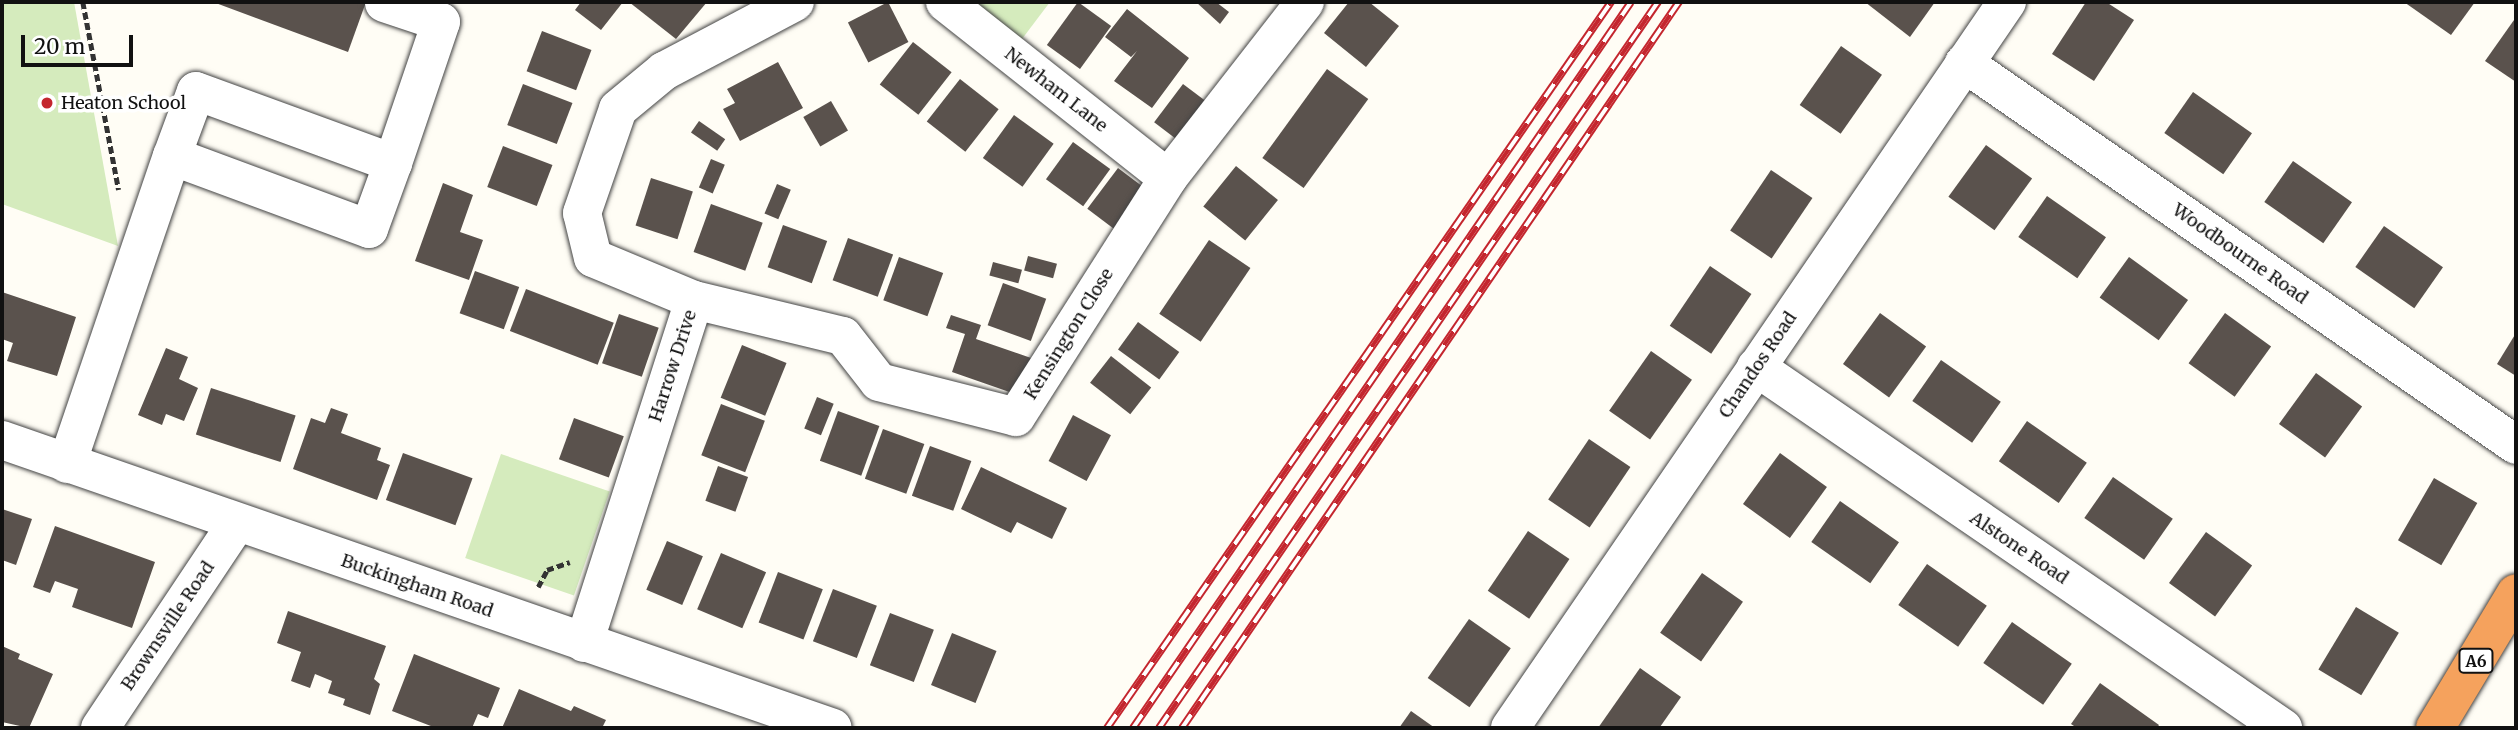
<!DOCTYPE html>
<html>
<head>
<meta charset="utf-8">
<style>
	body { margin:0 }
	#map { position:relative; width:2518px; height:730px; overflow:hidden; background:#fffdf5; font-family:Merriweather,serif }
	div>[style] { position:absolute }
	.green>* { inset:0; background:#d5ebbd; transform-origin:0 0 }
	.building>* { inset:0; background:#5a524d; transform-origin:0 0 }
	.path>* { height:4.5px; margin-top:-2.25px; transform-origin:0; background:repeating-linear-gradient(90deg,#333 0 7px,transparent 0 10.5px) }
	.roads { filter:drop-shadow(0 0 2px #444) drop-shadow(0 0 2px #444) }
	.minor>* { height:38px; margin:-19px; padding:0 19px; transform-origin:19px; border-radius:19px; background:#fff }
	.highway>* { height:38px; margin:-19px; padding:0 19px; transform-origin:19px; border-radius:19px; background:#f5a25d }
	.rail>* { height:8px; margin-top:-4px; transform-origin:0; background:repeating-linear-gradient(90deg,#fff 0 16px,#c4262e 0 32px); box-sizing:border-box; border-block:2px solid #c4262e }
	.dots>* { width:19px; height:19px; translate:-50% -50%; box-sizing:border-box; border:4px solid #fff; border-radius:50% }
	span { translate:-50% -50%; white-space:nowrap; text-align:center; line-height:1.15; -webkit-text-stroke:7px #fff; paint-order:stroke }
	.shield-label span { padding:2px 5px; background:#fff; border:2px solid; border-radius:5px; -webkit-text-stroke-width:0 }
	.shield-label { font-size:16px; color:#111; font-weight:700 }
	.street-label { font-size:18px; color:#111 }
	.poi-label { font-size:18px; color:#111 }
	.left { translate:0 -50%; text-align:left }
	.frame { position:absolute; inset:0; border:4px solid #111; pointer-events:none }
	.scale { position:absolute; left:21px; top:35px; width:112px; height:32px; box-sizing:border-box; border:4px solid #111; border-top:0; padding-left:9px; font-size:21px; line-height:24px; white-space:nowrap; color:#111; -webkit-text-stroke:5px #fff; paint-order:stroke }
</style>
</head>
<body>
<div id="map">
	<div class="green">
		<div style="clip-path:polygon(2px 2px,74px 2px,118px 246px,2px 204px)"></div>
		<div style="clip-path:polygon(972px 2px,1050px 2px,1022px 39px)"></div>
		<div style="left:501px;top:454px;width:115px;height:110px;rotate:19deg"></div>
	</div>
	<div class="building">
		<div style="clip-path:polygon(213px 2px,366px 2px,348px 52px)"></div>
		<div style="clip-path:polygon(581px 2px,623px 2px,601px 30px,575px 10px)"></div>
		<div style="clip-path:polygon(629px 2px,707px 2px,676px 39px)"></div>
		<div style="left:888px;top:2px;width:45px;height:45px;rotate:63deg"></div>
		<div style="left:1078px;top:2px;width:41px;height:53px;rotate:36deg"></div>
		<div style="clip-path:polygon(1196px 2px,1216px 2px,1229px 12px,1220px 24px)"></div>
		<div style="clip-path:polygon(1349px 2px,1369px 2px,1399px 26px,1366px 67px,1324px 33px)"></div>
		<div style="clip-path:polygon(1865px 2px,1935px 2px,1910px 37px)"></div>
		<div style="clip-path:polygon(2086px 2px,2106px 2px,2134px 20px,2094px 81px,2052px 54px)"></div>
		<div style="clip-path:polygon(2404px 2px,2475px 2px,2451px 35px)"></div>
		<div style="clip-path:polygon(1127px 9px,1189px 58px,1152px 108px,1114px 81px,1137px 51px,1131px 57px,1105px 37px)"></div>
		<div style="clip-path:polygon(2514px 20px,2516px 21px,2516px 82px,2485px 61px)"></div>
		<div style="left:542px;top:31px;width:53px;height:43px;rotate:21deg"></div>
		<div style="left:913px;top:42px;width:49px;height:54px;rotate:38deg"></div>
		<div style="left:1841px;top:46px;width:50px;height:72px;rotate:35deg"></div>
		<div style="clip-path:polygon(778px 62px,803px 108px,740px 141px,723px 109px,735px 103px,727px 89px)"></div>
		<div style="left:1327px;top:69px;width:51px;height:110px;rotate:36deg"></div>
		<div style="left:960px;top:79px;width:49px;height:54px;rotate:38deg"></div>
		<div style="left:523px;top:84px;width:53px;height:44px;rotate:21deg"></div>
		<div style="left:1183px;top:84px;width:35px;height:48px;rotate:37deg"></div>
		<div style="left:2193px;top:92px;width:72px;height:50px;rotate:35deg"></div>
		<div style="left:831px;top:101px;width:34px;height:32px;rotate:60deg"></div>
		<div style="left:1014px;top:115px;width:49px;height:53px;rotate:36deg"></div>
		<div style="left:699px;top:121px;width:32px;height:14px;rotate:35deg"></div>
		<div style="left:1073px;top:142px;width:46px;height:46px;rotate:36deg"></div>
		<div style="left:1986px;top:145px;width:57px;height:64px;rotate:36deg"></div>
		<div style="left:503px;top:146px;width:53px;height:44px;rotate:21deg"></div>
		<div style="left:711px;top:159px;width:15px;height:31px;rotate:23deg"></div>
		<div style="left:2293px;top:161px;width:72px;height:50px;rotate:35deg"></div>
		<div style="left:1236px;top:166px;width:54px;height:52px;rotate:39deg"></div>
		<div style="left:1118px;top:168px;width:39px;height:51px;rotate:37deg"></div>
		<div style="left:1771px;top:170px;width:50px;height:73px;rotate:34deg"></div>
		<div style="left:651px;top:178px;width:44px;height:50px;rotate:18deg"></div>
		<div style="clip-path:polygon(443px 183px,473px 195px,460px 232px,483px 240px,469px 280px,415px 261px)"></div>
		<div style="left:777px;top:184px;width:15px;height:32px;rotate:23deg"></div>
		<div style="left:2047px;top:196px;width:72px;height:50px;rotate:35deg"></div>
		<div style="left:711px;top:204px;width:55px;height:51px;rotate:20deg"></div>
		<div style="left:783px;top:225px;width:47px;height:45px;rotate:20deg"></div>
		<div style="left:2384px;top:226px;width:72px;height:50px;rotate:35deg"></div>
		<div style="left:848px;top:238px;width:48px;height:45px;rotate:20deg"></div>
		<div style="left:1209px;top:240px;width:50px;height:89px;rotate:34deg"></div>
		<div style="left:1028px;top:256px;width:30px;height:15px;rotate:15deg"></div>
		<div style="left:899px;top:257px;width:47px;height:46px;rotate:20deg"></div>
		<div style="left:2129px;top:257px;width:73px;height:50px;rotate:36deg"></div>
		<div style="left:993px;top:262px;width:30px;height:14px;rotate:15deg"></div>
		<div style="left:1710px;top:266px;width:50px;height:72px;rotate:34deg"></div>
		<div style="left:475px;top:271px;width:47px;height:45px;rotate:20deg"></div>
		<div style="left:1003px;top:283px;width:46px;height:45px;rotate:20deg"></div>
		<div style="left:526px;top:289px;width:94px;height:45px;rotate:21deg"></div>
		<div style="clip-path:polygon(2px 292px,76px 317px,57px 376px,7px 361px,13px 343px,2px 339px)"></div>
		<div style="left:1880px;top:313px;width:57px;height:63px;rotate:36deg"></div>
		<div style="left:2225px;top:313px;width:57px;height:62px;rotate:36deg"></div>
		<div style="left:619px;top:314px;width:42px;height:52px;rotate:19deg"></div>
		<div style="clip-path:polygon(951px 315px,981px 325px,976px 339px,1031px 358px,1018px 395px,952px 372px,965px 334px,946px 328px)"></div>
		<div style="left:1138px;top:322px;width:51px;height:34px;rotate:36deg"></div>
		<div style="clip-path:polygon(2516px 333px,2516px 376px,2497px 364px)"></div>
		<div style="left:742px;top:345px;width:48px;height:57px;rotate:22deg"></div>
		<div style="clip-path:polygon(166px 348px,188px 357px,179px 379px,198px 388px,184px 421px,166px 414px,162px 425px,138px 415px)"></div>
		<div style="left:1651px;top:351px;width:50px;height:73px;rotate:35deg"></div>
		<div style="left:1111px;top:356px;width:51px;height:34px;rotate:38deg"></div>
		<div style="left:1941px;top:360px;width:73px;height:50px;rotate:35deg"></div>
		<div style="left:2316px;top:373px;width:57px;height:63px;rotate:36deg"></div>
		<div style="left:211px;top:388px;width:89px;height:49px;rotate:18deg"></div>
		<div style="left:817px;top:397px;width:18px;height:34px;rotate:22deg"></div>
		<div style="left:721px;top:404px;width:47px;height:55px;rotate:21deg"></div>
		<div style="clip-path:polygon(331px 408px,348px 414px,341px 433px,381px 448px,377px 460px,390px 465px,377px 500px,293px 469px,311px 418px,325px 423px)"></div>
		<div style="left:838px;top:411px;width:44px;height:53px;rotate:20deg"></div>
		<div style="left:1073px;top:415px;width:43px;height:52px;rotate:28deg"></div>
		<div style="left:574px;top:418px;width:53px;height:44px;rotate:20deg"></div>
		<div style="left:2027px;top:421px;width:73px;height:49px;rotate:35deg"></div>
		<div style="left:883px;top:429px;width:44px;height:53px;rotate:20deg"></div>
		<div style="left:1589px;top:439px;width:50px;height:73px;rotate:34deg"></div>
		<div style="left:930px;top:446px;width:44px;height:53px;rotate:20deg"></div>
		<div style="left:403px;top:453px;width:74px;height:50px;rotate:20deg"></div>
		<div style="left:1780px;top:453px;width:58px;height:63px;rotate:36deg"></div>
		<div style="left:718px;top:466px;width:32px;height:37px;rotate:20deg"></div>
		<div style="clip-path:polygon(981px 467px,1067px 508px,1052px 539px,1017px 522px,1011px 533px,961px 509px)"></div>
		<div style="left:2113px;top:477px;width:73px;height:50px;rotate:35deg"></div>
		<div style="left:2434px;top:478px;width:50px;height:72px;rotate:30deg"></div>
		<div style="left:1840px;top:501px;width:72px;height:50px;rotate:35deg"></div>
		<div style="clip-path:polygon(2px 509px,32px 519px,16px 565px,2px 560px)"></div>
		<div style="clip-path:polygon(55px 526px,155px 562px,132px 628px,72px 607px,78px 589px,55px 581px,50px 593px,33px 587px)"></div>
		<div style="left:1528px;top:531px;width:50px;height:72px;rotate:34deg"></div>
		<div style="left:2206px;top:532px;width:57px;height:63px;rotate:36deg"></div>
		<div style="left:667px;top:541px;width:39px;height:53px;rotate:23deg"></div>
		<div style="left:721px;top:553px;width:49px;height:61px;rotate:23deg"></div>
		<div style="left:1927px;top:564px;width:73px;height:50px;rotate:35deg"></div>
		<div style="left:778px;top:572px;width:48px;height:54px;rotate:21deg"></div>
		<div style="left:1702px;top:573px;width:50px;height:73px;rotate:35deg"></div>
		<div style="left:833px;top:589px;width:47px;height:56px;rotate:21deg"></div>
		<div style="left:2356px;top:607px;width:50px;height:73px;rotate:31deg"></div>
		<div style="clip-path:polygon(288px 611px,386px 646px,374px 679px,380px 684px,370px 715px,343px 705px,345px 699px,328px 693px,332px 681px,315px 674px,310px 688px,291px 681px,301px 652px,277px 643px)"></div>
		<div style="left:890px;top:613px;width:47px;height:56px;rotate:21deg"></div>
		<div style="left:1469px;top:619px;width:51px;height:72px;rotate:35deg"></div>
		<div style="left:2012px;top:622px;width:73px;height:50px;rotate:35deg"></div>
		<div style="left:952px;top:633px;width:48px;height:56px;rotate:22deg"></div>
		<div style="clip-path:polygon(2px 646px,20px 654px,18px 659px,53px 674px,29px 728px,2px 722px)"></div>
		<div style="clip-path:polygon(414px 654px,500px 688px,488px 718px,478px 714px,472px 728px,436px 728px,392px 711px)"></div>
		<div style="clip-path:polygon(1640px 668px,1681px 697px,1660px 727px,1598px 728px)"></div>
		<div style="clip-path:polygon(2100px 683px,2159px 725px,2157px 728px,2077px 728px,2071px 724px)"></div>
		<div style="clip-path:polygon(519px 689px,571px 711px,574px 706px,606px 720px,602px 728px,502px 728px)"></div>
		<div style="clip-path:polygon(1411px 711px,1435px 728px,1399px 728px)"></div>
	</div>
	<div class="path">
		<div style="left:83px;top:2px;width:191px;rotate:79.2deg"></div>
		<div style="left:538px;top:587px;width:19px;rotate:-62deg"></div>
		<div style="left:547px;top:570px;width:24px;rotate:-19deg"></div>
	</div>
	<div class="roads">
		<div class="minor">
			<div style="left:945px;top:2px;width:284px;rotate:38.3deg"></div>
			<div style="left:384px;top:3px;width:60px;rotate:18.4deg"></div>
			<div style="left:441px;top:22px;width:149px;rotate:108.8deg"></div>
			<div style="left:393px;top:163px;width:70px;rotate:110deg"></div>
			<div style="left:369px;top:229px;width:210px;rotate:-159.7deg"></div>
			<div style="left:172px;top:156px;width:69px;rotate:-69.7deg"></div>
			<div style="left:196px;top:91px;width:210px;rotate:20.1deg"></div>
			<div style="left:1964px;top:63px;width:671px;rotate:34.68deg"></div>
			<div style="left:694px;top:300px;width:153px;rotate:13.6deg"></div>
			<div style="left:843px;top:336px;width:58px;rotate:52deg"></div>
			<div style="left:879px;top:382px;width:141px;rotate:14.3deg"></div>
			<div style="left:1016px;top:417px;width:283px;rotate:-57.5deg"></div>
			<div style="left:1168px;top:178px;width:223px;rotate:-52.1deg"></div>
			<div style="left:1756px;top:367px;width:639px;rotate:34.41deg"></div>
			<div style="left:2px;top:440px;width:879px;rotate:19.11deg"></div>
			<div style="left:67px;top:464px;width:325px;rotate:-71.2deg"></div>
			<div style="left:584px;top:643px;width:360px;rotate:-72.2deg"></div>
			<div style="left:694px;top:300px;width:109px;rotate:-157.4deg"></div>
			<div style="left:593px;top:258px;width:46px;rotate:-103.7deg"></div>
			<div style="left:582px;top:213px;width:110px;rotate:-70.9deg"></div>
			<div style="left:618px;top:109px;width:60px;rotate:-39.6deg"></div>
			<div style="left:664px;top:71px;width:148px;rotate:-27.8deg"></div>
			<div style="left:100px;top:728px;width:245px;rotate:-56.3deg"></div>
			<div style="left:1510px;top:728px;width:880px;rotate:-55.61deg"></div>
		</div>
		<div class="highway">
			<div style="left:2435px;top:728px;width:157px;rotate:-59deg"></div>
		</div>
	</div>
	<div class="rail">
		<div style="left:1107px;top:728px;width:884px;rotate:-55.23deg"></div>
		<div style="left:1133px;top:728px;width:880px;rotate:-55.55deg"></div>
		<div style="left:1159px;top:728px;width:881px;rotate:-55.5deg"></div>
		<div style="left:1182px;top:728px;width:880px;rotate:-55.61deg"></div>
	</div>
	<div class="dots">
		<div style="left:47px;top:103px;background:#c4262e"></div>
	</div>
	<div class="shield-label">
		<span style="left:2476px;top:661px">A6</span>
	</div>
	<div class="street-label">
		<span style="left:1056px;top:90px;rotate:38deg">Newham Lane</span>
		<span style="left:2240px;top:254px;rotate:35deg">Woodbourne Road</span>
		<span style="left:1069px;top:334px;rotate:-58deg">Kensington Close</span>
		<span style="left:1758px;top:365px;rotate:-56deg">Chandos Road</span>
		<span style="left:673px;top:366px;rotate:-72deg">Harrow Drive</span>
		<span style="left:2019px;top:548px;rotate:34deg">Alstone Road</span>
		<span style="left:417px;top:586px;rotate:19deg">Buckingham Road</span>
		<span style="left:168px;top:626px;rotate:-56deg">Brownsville Road</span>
	</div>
	<div class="poi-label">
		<span class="left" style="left:61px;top:103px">Heaton School</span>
	</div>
	<div class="frame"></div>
	<div class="scale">20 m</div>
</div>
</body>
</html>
